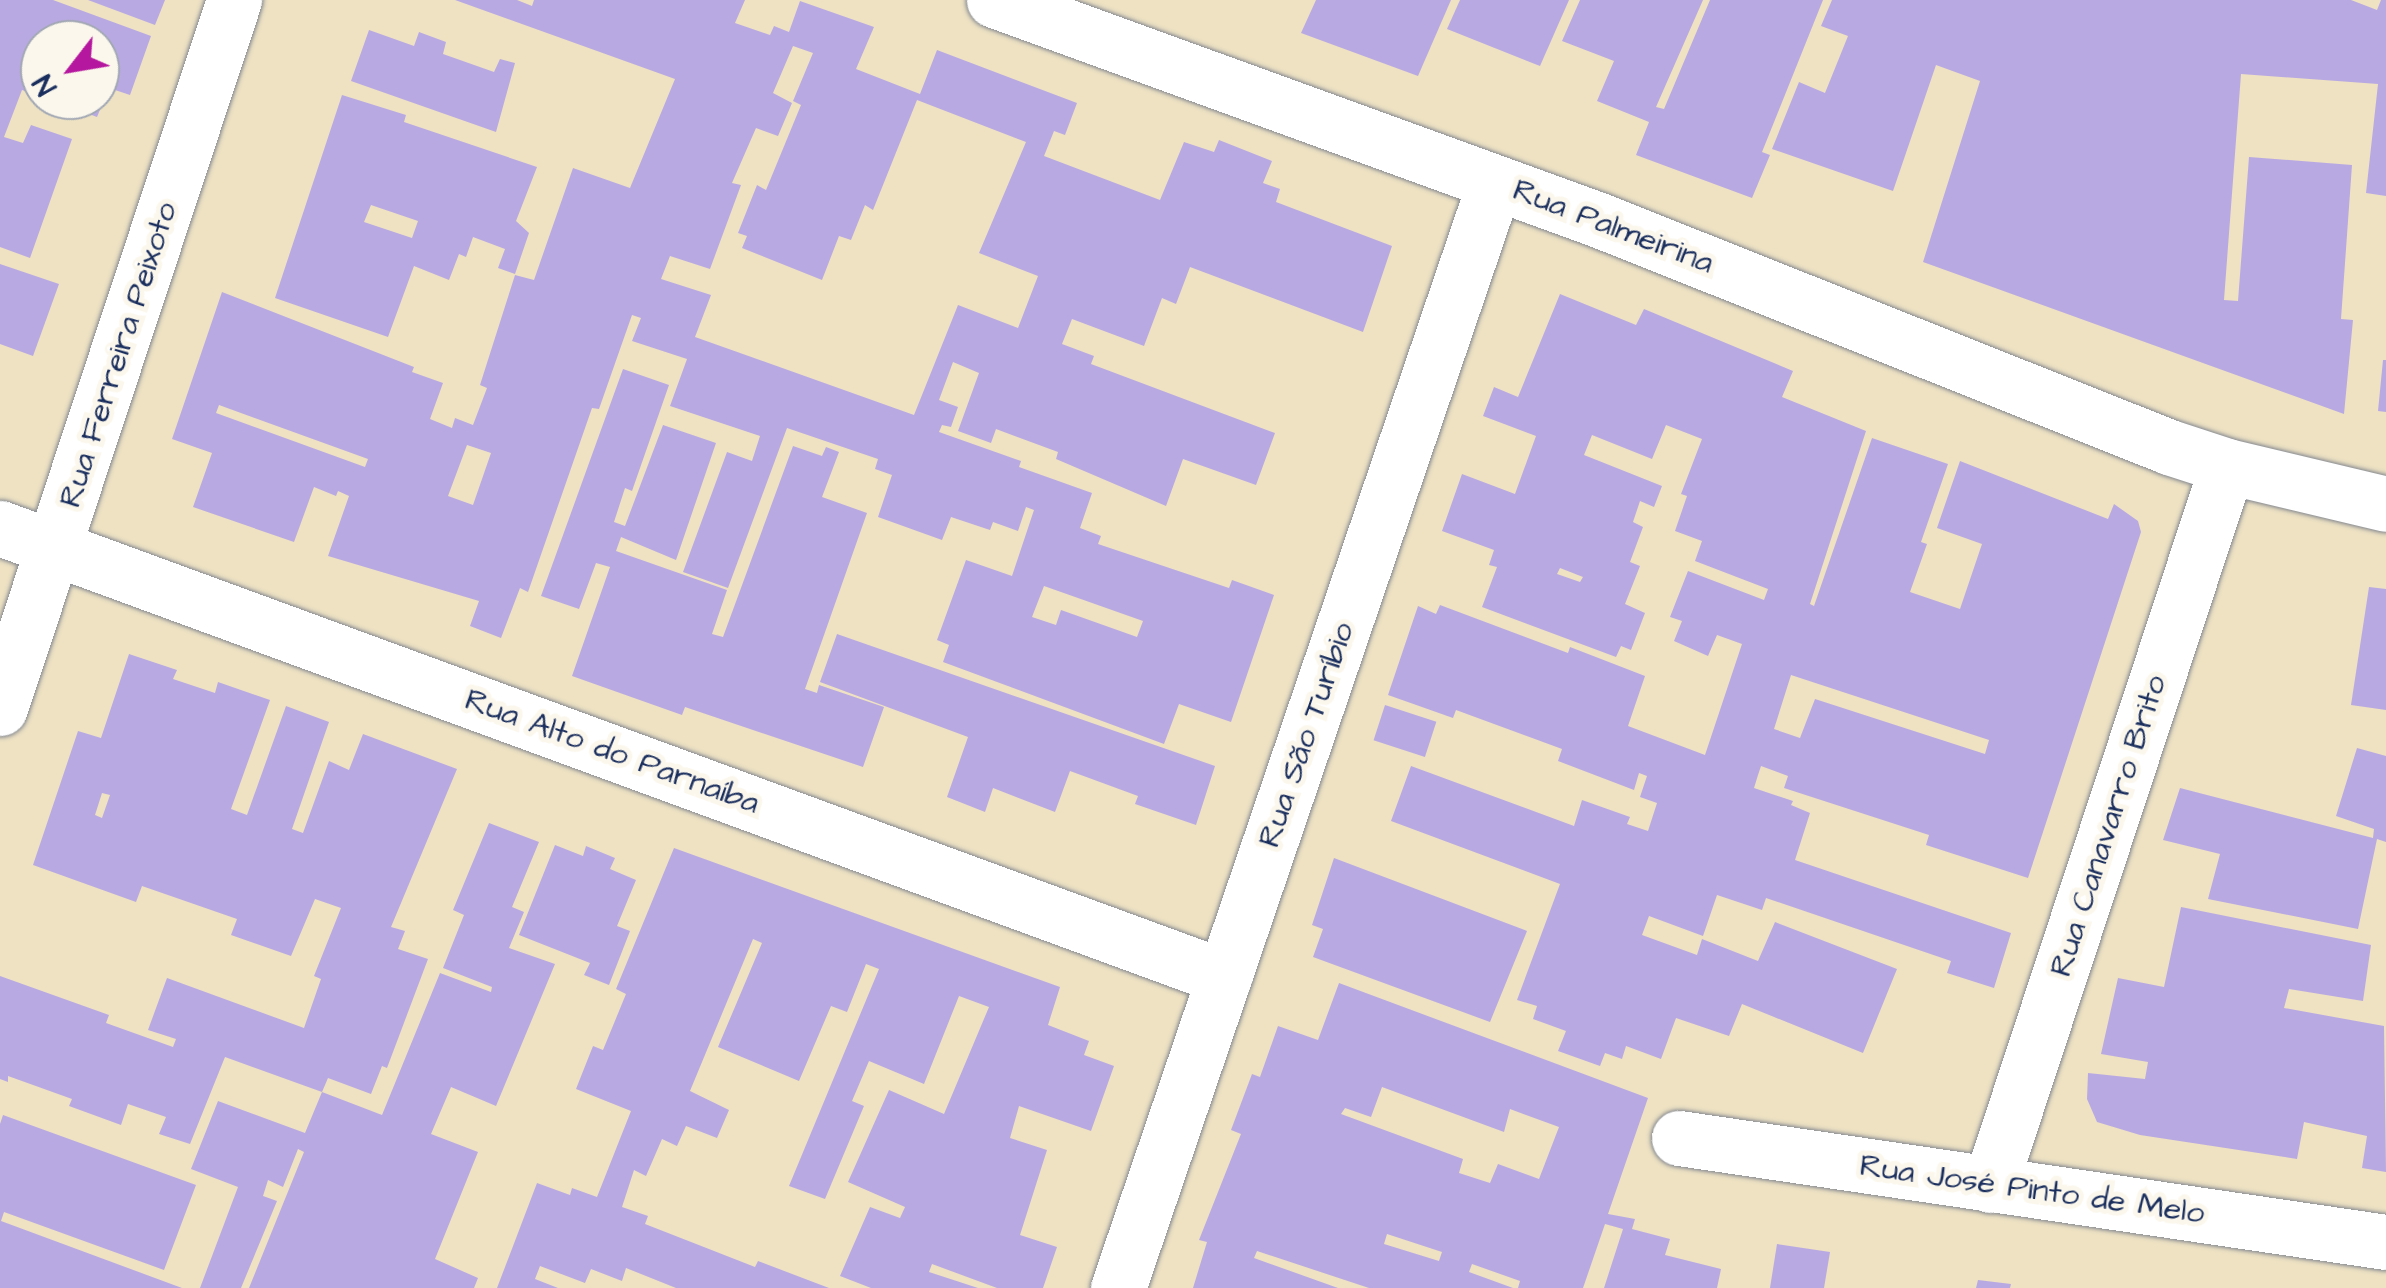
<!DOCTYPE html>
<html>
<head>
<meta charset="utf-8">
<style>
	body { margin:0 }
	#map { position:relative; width:2386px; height:1288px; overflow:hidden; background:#eee2c3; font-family:"Architects Daughter",sans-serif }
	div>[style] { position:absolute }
	.building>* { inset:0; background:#b9a9e2; transform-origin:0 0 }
	.roads { filter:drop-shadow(0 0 2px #848890) drop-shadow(0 0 2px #848890) }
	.minor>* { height:55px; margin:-27.5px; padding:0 27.5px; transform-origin:27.5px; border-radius:27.5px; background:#fff }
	span { translate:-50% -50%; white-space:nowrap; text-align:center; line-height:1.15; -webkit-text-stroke:10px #fbf7ec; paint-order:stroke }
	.street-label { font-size:32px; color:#1b2f5e }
	.north { position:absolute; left:20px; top:20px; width:100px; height:100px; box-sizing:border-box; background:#fbf7ec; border:2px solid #a1a7b3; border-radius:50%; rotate:239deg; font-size:28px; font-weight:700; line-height:40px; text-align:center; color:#1b2f5e }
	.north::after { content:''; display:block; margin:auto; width:35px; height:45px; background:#b5179e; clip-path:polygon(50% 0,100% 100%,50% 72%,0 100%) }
</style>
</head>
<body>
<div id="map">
	<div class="building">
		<div style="clip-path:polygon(0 0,53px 0,151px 36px,130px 95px,109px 88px,97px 117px,52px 100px,100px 100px,100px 40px,40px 40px,40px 96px,22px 90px,4px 137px,23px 143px,31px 125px,72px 139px,30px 258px,0 247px)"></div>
		<div style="clip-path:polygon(88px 0,165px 0,155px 25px)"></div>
		<div style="clip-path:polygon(evenodd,455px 0,517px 0,532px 6px,534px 0,745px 0,735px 23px,770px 35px,774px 26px,789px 32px,800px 1px,874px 27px,856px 69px,920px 94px,937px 50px,1077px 103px,1065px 135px,1054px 131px,1044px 156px,1160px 200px,1184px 142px,1214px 152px,1219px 140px,1272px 161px,1263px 183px,1280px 189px,1276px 202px,1392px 246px,1363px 332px,1190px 267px,1176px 304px,1162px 298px,1144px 346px,1072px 319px,1062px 344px,1094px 356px,1091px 364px,1275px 433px,1256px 485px,1183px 459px,1166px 506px,1056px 459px,1058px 452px,996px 429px,991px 443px,958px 431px,979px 373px,953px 362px,939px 400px,958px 407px,951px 427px,942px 425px,939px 432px,1021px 461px,1019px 467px,1092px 493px,1080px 528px,1101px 536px,1098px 544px,1229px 588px,1232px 580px,1274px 595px,1231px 722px,1179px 704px,1164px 744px,943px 662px,949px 645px,937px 640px,966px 560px,1012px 576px,1034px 510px,1026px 507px,1018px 531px,993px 522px,990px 530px,951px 517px,942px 540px,878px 517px,892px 475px,875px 469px,878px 459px,787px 428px,728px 588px,683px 572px,727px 452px,752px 461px,760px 436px,670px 406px,687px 359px,632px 341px,641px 318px,632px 315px,599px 409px,592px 408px,528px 592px,520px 588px,501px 638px,470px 626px,479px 601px,328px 556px,349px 496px,338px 491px,336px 496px,314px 487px,294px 542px,193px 507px,212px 453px,172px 439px,222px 292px,414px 367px,412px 372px,443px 383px,430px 419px,452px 428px,455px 418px,473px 425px,487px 388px,480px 385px,515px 275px,534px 280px,573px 168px,630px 188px,675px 79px,455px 0,793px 46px,813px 53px,793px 101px,801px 105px,766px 190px,757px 185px,738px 233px,747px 236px,742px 248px,822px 280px,839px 236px,851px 240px,865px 205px,873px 210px,917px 100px,1026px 142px,979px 253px,1038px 276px,1018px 328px,958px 305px,914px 415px,695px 337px,711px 295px,661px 279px,670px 256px,710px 269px,741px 185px,732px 183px,756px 128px,778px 136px,792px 103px,773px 93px,793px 46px,455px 0,219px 405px,368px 459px,365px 467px,216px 413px,219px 405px,455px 0,467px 445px,491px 453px,473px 505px,448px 496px,467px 445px,455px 0,1044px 586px,1143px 621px,1137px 637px,1061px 610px,1056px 625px,1032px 617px,1044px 586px)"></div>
		<div style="clip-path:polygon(1316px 0,1451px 0,1418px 76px,1301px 33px)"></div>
		<div style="clip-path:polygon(1460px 0,1569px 0,1540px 66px,1447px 29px)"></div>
		<div style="clip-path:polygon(1580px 0,1703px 0,1656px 107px,1664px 109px,1710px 0,1823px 0,1762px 152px,1770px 155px,1752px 198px,1636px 155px,1649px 122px,1597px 101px,1614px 61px,1562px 41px)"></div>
		<div style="clip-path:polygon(1832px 0,2351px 0,2377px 10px,2381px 0,2386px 0,2386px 196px,2366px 193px,2378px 84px,2241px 74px,2224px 300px,2238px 301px,2249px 157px,2352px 165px,2341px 319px,2353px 320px,2344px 414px,1923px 262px,1980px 81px,1936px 65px,1893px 191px,1772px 149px,1799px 82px,1825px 93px,1848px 36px,1821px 26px)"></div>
		<div style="clip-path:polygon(369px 30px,414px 46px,419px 32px,446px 42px,443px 54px,494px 72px,500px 59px,515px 63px,496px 132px,351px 81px)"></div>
		<div style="clip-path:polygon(evenodd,342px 95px,406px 115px,404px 122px,537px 167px,516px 221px,529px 233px,515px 274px,498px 268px,505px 249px,473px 237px,466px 257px,459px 254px,449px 280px,414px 266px,388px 337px,275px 298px,342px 95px,371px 205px,418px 221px,412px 238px,364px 222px,371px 205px)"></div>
		<div style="clip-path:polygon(0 264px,59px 284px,33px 356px,0 344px)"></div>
		<div style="clip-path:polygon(evenodd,1560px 294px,1636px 325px,1644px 309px,1793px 371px,1782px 397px,1866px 431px,1810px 604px,1814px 606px,1872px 438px,1948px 464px,1921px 542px,1927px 544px,1910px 592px,1960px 609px,1982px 544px,1937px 528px,1960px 461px,2108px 519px,2114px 504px,2138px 521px,2141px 532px,2028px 878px,1926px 845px,1929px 835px,1784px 788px,1788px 776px,1761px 766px,1758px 775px,1754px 788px,1793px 801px,1791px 805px,1810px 813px,1795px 860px,2011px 933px,1994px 988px,1947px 973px,1951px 961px,1766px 898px,1762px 910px,1717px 895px,1703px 936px,1649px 916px,1642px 935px,1697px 955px,1702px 939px,1758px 961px,1775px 922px,1897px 969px,1863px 1053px,1742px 1004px,1729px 1036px,1676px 1018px,1661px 1059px,1626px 1046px,1622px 1059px,1605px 1053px,1600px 1066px,1558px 1051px,1566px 1031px,1533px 1019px,1537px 1006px,1517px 1000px,1560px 884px,1391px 821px,1411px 766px,1574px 826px,1582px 800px,1630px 817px,1627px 824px,1648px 831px,1657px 803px,1640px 797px,1647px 776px,1639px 773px,1634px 790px,1558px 761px,1562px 749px,1456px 710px,1453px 718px,1388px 695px,1418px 606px,1436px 614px,1440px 605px,1568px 653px,1570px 647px,1645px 676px,1628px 726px,1705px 755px,1742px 644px,1717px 635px,1708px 656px,1674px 641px,1682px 621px,1670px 617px,1688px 571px,1764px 600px,1768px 589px,1695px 561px,1702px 541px,1675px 531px,1687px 496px,1681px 494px,1702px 439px,1666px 425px,1652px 459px,1592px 435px,1584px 455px,1662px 486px,1654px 507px,1640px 501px,1633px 522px,1643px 527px,1630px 562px,1640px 566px,1625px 604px,1645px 613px,1631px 650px,1621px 646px,1616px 657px,1482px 607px,1497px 567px,1489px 565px,1494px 550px,1442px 531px,1462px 474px,1515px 494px,1536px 436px,1483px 416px,1494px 387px,1518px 397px,1560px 294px,1560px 568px,1583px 577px,1580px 582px,1557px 574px,1560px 568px,1560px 294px,1791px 675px,1989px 740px,1985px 754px,1815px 699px,1800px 738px,1774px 729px,1791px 675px)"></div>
		<div style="clip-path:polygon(2383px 360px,2386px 360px,2386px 412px,2378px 411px)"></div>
		<div style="clip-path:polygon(623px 369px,669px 385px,632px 491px,625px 488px,614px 522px,625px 526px,663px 425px,716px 443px,676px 560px,621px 537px,616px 551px,727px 590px,712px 634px,723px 637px,793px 446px,822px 456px,826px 447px,839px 452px,822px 497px,867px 513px,805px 689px,817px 693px,819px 685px,884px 707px,863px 767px,685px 707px,682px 715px,572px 676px,610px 567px,596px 563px,579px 609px,541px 596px)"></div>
		<div style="clip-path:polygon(2369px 587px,2386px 589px,2386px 710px,2351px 705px)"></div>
		<div style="clip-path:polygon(837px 634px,1215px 766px,1196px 825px,1135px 804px,1138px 796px,1070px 771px,1055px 812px,993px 788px,985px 812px,947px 797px,968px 737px,820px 682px)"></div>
		<div style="clip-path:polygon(evenodd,129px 654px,177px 670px,173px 679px,215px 693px,218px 682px,270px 700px,231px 809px,247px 815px,286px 706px,329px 722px,292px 829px,303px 833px,329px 761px,349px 770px,363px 734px,457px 769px,391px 927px,405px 931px,398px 949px,428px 959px,387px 1068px,382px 1066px,371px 1094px,328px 1078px,322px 1092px,225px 1057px,190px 1144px,159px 1134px,166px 1117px,128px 1104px,121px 1125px,69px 1106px,72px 1099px,8px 1076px,8px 1082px,0 1079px,0 976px,109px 1015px,106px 1023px,173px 1047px,176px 1039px,148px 1030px,167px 978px,304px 1028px,321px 979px,314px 976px,341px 908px,315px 899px,291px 956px,231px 935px,237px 919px,142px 886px,136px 902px,33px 865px,78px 731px,101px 738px,129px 654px,102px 793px,110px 795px,102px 818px,95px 815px,102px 793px)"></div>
		<div style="left:1385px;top:705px;width:54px;height:37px;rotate:18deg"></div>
		<div style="clip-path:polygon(2357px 748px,2386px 756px,2386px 842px,2377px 839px,2358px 929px,2208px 899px,2220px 854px,2163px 840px,2180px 788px,2373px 838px,2374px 829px,2336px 816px)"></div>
		<div style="clip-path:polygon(489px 823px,539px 842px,512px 907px,524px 912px,509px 948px,555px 964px,496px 1106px,451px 1087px,431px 1134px,478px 1152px,435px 1259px,478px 1278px,474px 1288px,249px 1288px,304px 1152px,298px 1149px,283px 1187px,268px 1180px,263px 1196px,277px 1201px,241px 1288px,200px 1288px,238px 1187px,191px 1169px,218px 1101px,305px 1133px,322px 1092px,382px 1115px,440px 973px,491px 992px,492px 987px,443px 968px,464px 915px,453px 910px)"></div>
		<div style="clip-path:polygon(555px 845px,583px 856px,586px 846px,615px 858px,610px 869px,636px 880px,617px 926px,630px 931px,609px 985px,584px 975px,590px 963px,519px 935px)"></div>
		<div style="clip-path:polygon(674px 848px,1060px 987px,1048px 1025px,1089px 1041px,1084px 1055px,1114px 1066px,1091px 1131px,1019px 1106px,1010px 1138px,1047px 1150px,1020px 1235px,1057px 1247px,1043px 1288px,997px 1288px,932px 1264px,929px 1272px,978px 1288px,871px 1288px,840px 1276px,870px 1207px,900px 1218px,905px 1207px,848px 1182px,889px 1090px,944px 1114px,989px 1007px,959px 996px,924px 1084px,869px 1061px,852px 1101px,864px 1106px,825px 1199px,789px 1186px,879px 969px,866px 964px,847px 1012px,831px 1006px,799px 1081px,718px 1047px,762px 943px,753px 939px,690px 1091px,729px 1110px,717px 1138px,686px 1126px,677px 1146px,662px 1139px,646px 1176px,634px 1170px,622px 1207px,648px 1216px,645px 1224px,755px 1267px,758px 1261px,829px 1288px,676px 1288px,626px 1268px,622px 1281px,591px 1269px,585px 1283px,540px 1266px,535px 1279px,558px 1288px,497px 1288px,537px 1183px,570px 1195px,572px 1188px,597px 1197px,631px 1111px,576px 1089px,593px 1046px,603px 1050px,626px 994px,616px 989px)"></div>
		<div style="clip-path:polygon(1334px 858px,1527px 931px,1490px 1022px,1313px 957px,1323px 929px,1312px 925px)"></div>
		<div style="clip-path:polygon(2181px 907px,2371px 945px,2363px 1001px,2289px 989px,2284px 1008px,2384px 1026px,2386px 1172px,2362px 1168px,2367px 1136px,2304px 1122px,2297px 1159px,2140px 1135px,2097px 1122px,2087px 1099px,2088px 1073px,2145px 1079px,2148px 1062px,2101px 1054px,2118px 978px,2164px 987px)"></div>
		<div style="clip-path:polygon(evenodd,1339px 983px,1648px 1098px,1608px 1214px,1635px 1219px,1632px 1229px,1670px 1239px,1665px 1255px,1721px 1269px,1717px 1288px,1604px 1288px,1623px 1229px,1605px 1224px,1583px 1288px,1518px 1288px,1520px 1281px,1472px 1264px,1469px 1272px,1513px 1288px,1369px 1288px,1257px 1251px,1254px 1258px,1338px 1288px,1193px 1288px,1207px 1242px,1199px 1240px,1241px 1134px,1231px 1130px,1252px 1074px,1260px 1077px,1278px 1026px,1318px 1040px,1339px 983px,1382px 1087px,1504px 1132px,1510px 1109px,1559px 1127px,1539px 1179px,1498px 1164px,1490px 1183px,1459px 1173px,1463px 1159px,1341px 1114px,1345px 1108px,1371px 1117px,1382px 1087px,1339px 983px,1387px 1234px,1442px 1252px,1439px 1261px,1384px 1244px,1387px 1234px)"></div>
		<div style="clip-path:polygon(3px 1115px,196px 1185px,164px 1270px,4px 1212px,1px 1221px,182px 1288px,0 1288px,0 1124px)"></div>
		<div style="clip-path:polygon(1777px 1244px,1830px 1252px,1824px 1288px,1770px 1288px)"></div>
		<div style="clip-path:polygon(1978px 1280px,2011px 1284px,2010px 1288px,1976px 1288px)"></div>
	</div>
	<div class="roads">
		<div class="minor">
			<div style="left:994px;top:0;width:644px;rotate:19.98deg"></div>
			<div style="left:1599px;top:220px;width:614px;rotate:21.71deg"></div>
			<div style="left:2169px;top:447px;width:61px;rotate:18.1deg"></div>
			<div style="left:2227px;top:466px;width:163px;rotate:13.4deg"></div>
			<div style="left:0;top:528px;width:1304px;rotate:20.14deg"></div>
			<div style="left:0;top:708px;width:746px;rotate:-71.71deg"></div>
			<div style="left:1679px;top:1138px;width:715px;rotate:8.37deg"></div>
			<div style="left:1990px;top:1185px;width:757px;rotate:-71.76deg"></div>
			<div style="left:1118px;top:1288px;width:1168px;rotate:-71.18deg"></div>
		</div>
	</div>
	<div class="street-label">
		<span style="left:1613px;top:227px;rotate:21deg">Rua Palmeirina</span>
		<span style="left:119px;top:355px;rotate:-72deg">Rua Ferreira Peixoto</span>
		<span style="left:1307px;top:735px;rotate:-71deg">Rua São Turíbio</span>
		<span style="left:612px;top:752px;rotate:20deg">Rua Alto do Parnaíba</span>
		<span style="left:2109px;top:826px;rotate:-72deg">Rua Canavarro Brito</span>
		<span style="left:2032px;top:1190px;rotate:8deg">Rua José Pinto de Melo</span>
	</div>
	<div class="north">N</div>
</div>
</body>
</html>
